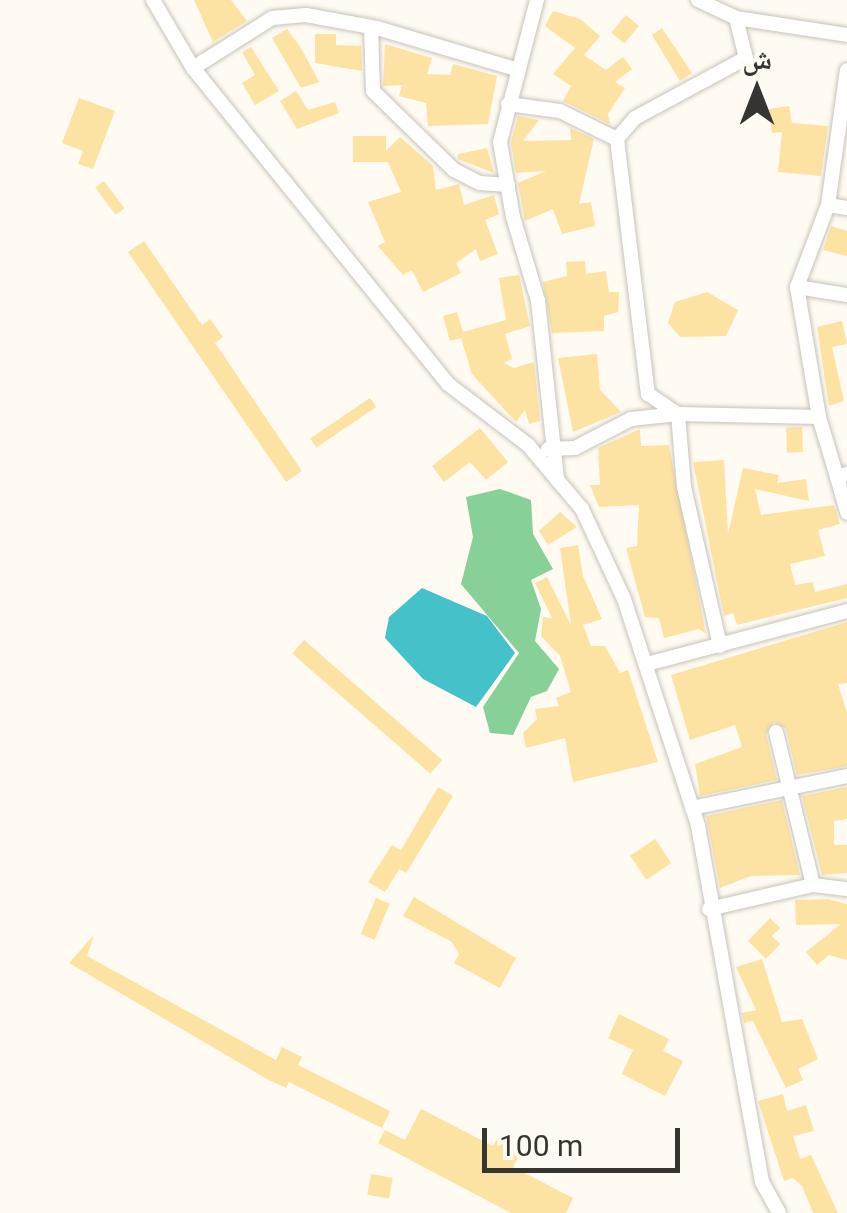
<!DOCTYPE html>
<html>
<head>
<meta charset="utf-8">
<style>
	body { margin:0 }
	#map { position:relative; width:847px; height:1213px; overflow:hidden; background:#fffbf2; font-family:Roboto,"Noto Naskh Arabic",sans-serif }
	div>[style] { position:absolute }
	.forest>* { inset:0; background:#87d097 }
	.water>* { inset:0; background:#45c1ca }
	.building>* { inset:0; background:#fde3a3; transform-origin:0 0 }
	.roads { filter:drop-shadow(0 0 2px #c7c3ba) drop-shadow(0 0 2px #c7c3ba) }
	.minor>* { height:14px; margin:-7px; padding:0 7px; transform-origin:7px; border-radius:7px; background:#fff }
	span { translate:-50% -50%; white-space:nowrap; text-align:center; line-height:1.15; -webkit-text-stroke:10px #fffbf2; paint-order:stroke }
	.north { position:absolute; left:707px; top:40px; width:100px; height:100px; -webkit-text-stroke:8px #fffbf2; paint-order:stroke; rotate:0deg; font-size:28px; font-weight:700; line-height:40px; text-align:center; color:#373532 }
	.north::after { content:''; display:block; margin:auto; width:35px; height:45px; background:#373532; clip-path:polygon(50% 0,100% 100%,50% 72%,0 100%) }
	.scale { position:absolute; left:482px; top:1128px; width:198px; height:45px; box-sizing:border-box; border:5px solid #373532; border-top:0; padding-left:12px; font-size:30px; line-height:35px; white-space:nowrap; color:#373532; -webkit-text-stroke:8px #fffbf2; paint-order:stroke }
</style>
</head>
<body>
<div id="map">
	<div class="forest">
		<div style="clip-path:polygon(500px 489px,531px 500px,533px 534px,553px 569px,531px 580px,541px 609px,535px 641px,559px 669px,547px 691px,531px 697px,513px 735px,490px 733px,483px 707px,519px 653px,461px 584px,473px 537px,466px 497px)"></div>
	</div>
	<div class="water">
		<div style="clip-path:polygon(422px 588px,487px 616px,515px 653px,476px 707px,423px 679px,385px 638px,389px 617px)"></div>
	</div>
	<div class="building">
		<div style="clip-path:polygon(194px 0,231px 0,247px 21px,213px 42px)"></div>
		<div style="clip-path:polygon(553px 11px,580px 19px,600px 36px,584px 55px,606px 70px,623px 57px,632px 69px,615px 82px,625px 88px,608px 114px,610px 124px,563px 101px,571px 86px,553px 74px,575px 48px,545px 26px)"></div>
		<div style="left:626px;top:15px;width:17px;height:23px;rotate:40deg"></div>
		<div style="clip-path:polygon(662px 28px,692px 73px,680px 81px,652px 35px)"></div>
		<div style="clip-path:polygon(287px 29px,301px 48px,319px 82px,301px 88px,272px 38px)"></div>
		<div style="clip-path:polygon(315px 34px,336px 34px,336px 45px,361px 46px,362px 71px,315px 63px)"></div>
		<div style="clip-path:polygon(385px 44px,432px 58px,427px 74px,450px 75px,453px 64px,497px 76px,488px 124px,428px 126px,426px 103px,399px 96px,402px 85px,383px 86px)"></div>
		<div style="clip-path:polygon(251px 47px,279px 91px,255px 105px,242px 83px,255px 75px,242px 52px)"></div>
		<div style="clip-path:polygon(296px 91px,308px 110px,335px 102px,339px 113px,297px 129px,280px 101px)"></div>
		<div style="clip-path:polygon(79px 98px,115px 111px,93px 169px,78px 164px,83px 151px,62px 143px)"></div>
		<div style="clip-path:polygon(789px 106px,792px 123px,828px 126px,821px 176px,778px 172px,782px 132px,772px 133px,769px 109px)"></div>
		<div style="clip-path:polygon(518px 116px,539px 120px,523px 141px,571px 140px,570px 128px,594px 139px,579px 204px,591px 202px,595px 226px,562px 234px,553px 209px,525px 221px,518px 183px,546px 171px,516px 173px,511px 142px)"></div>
		<div style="clip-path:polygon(353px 136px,386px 136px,386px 151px,400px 137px,433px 166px,436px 190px,459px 184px,464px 205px,494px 195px,499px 214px,485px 220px,498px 254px,480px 261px,476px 249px,456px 263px,461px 273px,423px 292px,412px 270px,403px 275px,378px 246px,385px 242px,368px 202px,401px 192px,388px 162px,353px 162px)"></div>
		<div style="clip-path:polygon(487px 148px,494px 173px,458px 159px,458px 154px)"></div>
		<div style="left:104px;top:181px;width:34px;height:11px;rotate:53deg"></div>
		<div style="clip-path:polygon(831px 226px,847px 231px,847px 256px,823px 250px)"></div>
		<div style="clip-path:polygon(144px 241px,202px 325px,210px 319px,223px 337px,215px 343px,302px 471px,286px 482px,128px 252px)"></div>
		<div style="clip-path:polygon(585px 261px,586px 274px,606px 271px,609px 292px,619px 292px,618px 312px,604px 316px,604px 331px,552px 333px,543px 282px,567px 276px,566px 262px)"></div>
		<div style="clip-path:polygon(519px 275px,530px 326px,505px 334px,512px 359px,504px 363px,514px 368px,534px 362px,540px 421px,529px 424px,525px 410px,516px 422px,472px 374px,461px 338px,450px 341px,443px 316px,457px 312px,463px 332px,506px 320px,499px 278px)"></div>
		<div style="clip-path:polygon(707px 292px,738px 310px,726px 336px,680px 337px,668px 323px,675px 302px)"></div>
		<div style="clip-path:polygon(842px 321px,847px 344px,832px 347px,844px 401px,829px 406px,817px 327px)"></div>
		<div style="clip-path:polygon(597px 354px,600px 390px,621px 412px,573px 432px,558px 358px)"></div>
		<div style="left:370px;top:398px;width:11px;height:72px;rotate:56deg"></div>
		<div style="left:802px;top:427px;width:25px;height:16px;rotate:88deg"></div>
		<div style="clip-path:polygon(480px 428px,508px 462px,486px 480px,470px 462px,444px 482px,432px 466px)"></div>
		<div style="clip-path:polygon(640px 429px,641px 446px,669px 445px,706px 634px,699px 629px,664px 638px,659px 618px,645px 617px,626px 548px,637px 546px,639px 505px,599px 507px,590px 485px,600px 485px,598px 448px)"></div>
		<div style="clip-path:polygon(724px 460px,728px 534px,743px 468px,779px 475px,777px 483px,806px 479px,809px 501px,755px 489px,761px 515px,834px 505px,840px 524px,818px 530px,825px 556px,790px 564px,795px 585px,813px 582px,815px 592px,847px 584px,847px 598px,737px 625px,733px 613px,724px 616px,693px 462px)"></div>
		<div style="clip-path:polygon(560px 512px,577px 527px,548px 545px,539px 531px)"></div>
		<div style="clip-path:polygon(578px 545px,583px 576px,602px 619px,583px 625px,591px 646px,605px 646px,620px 673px,628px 670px,658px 762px,573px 782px,565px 738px,526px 748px,523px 733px,537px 719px,535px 709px,559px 706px,556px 698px,571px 692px,560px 656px,541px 636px,543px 617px,552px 618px,535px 583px,547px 577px,571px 625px,560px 548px)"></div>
		<div style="clip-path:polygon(847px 622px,847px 683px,838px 684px,847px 713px,847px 766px,797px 775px,786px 729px,774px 722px,766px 734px,777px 780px,700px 796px,695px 764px,742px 747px,735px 725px,690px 740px,671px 675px)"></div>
		<div style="left:304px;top:640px;width:183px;height:18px;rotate:41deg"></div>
		<div style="clip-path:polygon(438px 787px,453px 796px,406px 873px,399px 869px,385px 892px,368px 882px,392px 845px,401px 850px)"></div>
		<div style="clip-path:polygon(847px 787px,847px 819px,834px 821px,834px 845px,847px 845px,847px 873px,822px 875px,802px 796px)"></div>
		<div style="clip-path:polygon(782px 800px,800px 875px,751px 876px,720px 888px,706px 816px)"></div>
		<div style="left:655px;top:839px;width:29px;height:30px;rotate:56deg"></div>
		<div style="clip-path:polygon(414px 897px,516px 958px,500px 988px,454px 963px,459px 954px,452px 942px,403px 916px)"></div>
		<div style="left:376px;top:898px;width:15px;height:39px;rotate:23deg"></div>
		<div style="clip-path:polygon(828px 899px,847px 904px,847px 960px,829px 955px,817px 965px,806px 952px,841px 924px,796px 925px,795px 900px)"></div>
		<div style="clip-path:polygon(770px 918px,780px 928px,772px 936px,780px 944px,766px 959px,748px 941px)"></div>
		<div style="clip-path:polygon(94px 935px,87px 956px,276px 1060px,282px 1047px,302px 1057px,298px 1065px,390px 1111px,382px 1128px,289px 1082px,286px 1088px,267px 1079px,69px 963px)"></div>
		<div style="clip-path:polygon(762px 959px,782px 1022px,802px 1019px,818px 1059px,798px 1069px,803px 1080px,786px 1088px,753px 1021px,744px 1023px,742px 1013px,756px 1010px,736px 967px)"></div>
		<div style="clip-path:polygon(619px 1014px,669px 1039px,663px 1051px,683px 1061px,665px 1096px,622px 1074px,633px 1050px,608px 1038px)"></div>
		<div style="clip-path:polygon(783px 1094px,787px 1111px,806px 1105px,814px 1131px,793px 1136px,800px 1159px,811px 1155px,838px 1213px,813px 1213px,802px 1186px,793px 1178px,784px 1181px,758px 1101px)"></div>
		<div style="clip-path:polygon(421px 1109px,493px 1146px,499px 1135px,524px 1147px,513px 1167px,573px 1198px,566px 1213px,511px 1213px,378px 1143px,385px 1130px,405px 1140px)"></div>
		<div style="left:371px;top:1174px;width:22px;height:21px;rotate:10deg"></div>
	</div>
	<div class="roads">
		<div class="minor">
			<div style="left:153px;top:0;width:79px;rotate:59.5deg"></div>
			<div style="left:193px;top:68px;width:406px;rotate:51.1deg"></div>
			<div style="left:448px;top:384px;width:101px;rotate:37.3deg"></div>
			<div style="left:528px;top:445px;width:84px;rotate:49.8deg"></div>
			<div style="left:582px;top:509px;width:99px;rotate:65deg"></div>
			<div style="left:624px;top:599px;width:239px;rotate:71.9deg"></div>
			<div style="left:698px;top:826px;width:362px;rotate:79.8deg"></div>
			<div style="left:762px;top:1182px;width:35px;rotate:61deg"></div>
			<div style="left:537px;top:0;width:147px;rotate:104.6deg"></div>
			<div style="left:500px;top:142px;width:76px;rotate:80.2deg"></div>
			<div style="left:513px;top:217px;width:88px;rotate:73.4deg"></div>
			<div style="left:538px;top:301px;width:180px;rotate:83.9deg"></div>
			<div style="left:698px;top:0;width:42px;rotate:25.3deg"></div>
			<div style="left:736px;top:18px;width:112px;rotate:8.7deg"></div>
			<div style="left:736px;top:18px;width:41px;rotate:76deg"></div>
			<div style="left:746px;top:58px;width:126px;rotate:151.6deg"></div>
			<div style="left:635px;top:118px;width:28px;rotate:131deg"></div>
			<div style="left:617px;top:139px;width:257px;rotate:83.1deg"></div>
			<div style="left:648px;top:394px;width:36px;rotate:34deg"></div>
			<div style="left:678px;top:414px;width:141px;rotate:1.2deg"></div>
			<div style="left:371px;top:27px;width:64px;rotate:88.2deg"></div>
			<div style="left:373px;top:91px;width:113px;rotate:44.3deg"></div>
			<div style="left:454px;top:170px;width:29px;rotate:27deg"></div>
			<div style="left:480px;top:183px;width:28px;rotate:4deg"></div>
			<div style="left:193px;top:68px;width:93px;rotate:-32.3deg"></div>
			<div style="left:272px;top:18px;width:34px;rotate:-5deg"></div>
			<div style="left:306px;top:15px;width:72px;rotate:10.4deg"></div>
			<div style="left:377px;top:28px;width:144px;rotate:16.5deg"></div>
			<div style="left:508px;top:104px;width:52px;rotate:7.7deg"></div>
			<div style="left:560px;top:111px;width:64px;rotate:26.2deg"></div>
			<div style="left:828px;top:205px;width:19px;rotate:9deg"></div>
			<div style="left:797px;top:287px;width:51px;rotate:9.1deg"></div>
			<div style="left:548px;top:449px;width:27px;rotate:-2deg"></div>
			<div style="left:575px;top:448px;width:63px;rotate:-27.4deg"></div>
			<div style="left:631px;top:419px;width:47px;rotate:-6.1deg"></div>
			<div style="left:678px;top:414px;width:73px;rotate:85.3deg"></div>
			<div style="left:684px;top:487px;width:163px;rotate:77.2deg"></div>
			<div style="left:847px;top:474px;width:10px;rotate:163deg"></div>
			<div style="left:837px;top:477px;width:37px;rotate:74deg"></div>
			<div style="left:837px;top:477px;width:63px;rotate:-106.7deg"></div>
			<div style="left:819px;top:417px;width:132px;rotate:-99.6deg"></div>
			<div style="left:797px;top:287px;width:88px;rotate:-69.3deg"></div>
			<div style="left:828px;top:205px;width:136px;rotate:-82deg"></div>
			<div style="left:647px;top:664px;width:207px;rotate:-14.8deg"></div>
			<div style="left:776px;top:732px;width:157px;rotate:76.4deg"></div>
			<div style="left:692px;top:808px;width:158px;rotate:-11.7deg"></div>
			<div style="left:709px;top:909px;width:107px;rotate:-13deg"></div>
			<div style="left:813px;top:885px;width:34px;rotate:7deg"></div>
		</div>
	</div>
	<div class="north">ش</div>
	<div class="scale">100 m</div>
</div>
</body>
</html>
